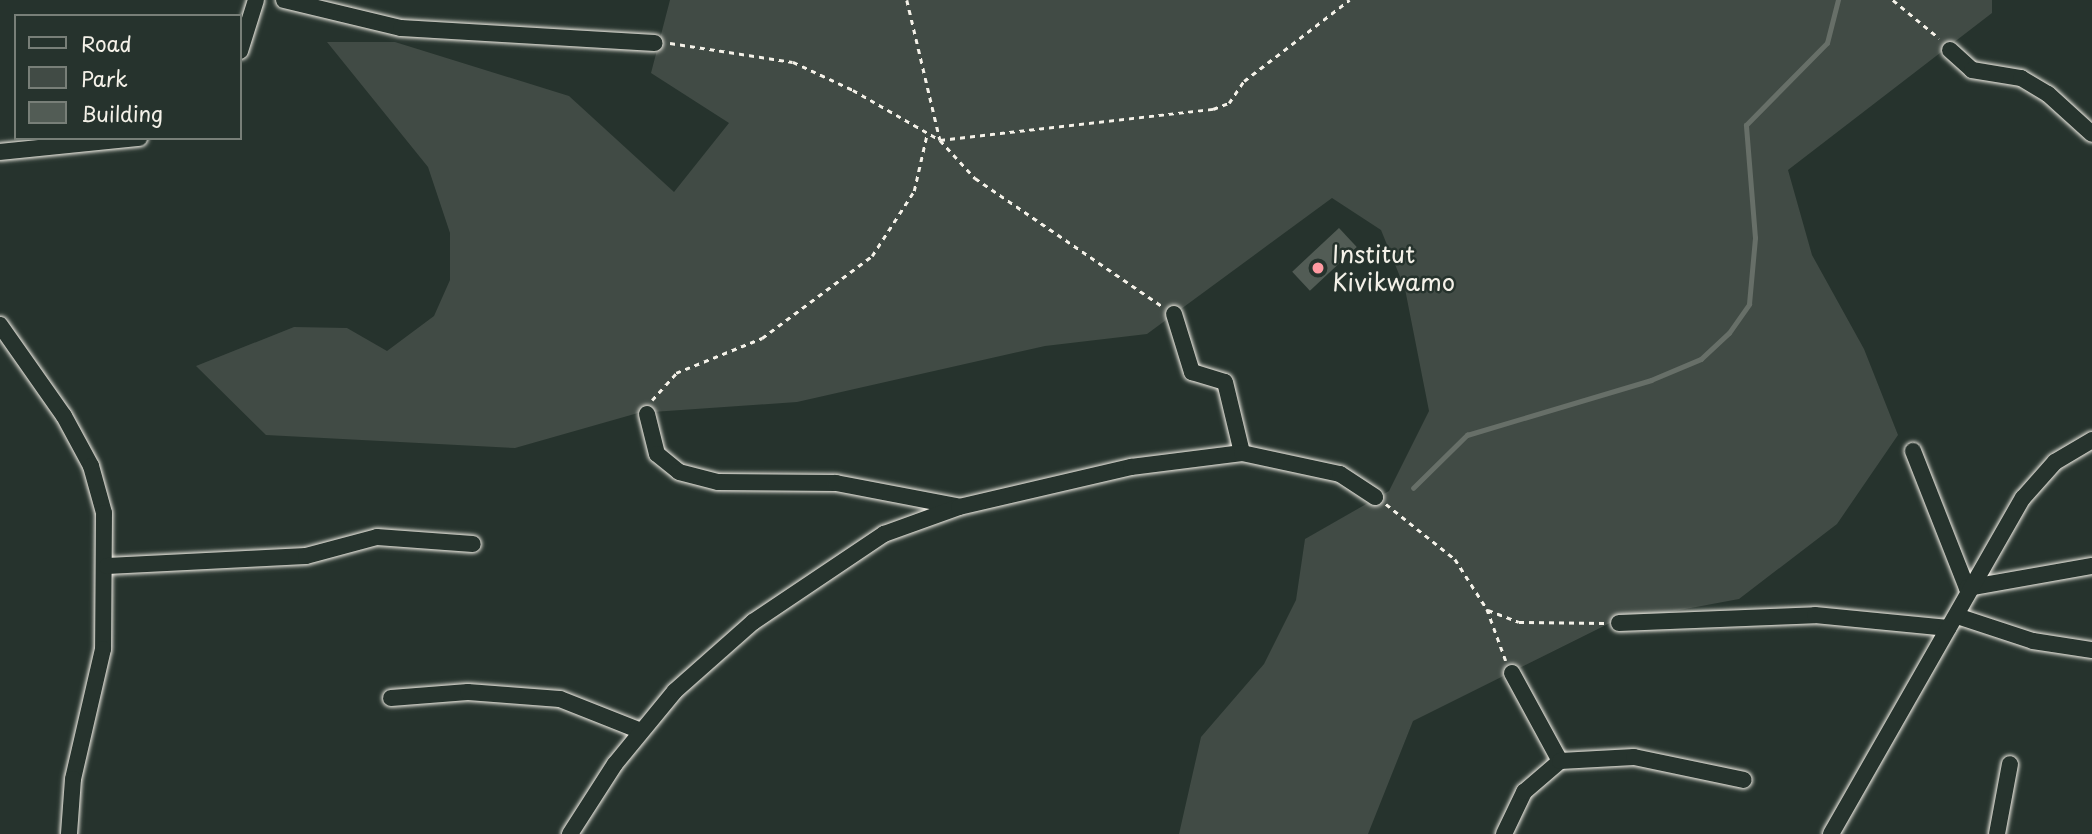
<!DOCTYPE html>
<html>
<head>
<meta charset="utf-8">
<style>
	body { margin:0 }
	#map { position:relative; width:2092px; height:834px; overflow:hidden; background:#26332d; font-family:"Playpen Sans",sans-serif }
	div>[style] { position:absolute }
	.green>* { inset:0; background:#414b45 }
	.stream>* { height:4.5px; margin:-2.25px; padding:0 2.25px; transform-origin:2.25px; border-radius:2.25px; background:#676f68 }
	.building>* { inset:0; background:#525c55; transform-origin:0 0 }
	.path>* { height:2.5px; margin-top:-1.25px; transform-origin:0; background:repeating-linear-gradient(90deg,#f4f1e8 0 5px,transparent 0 10px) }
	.roads { filter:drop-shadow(0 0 2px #f4f1e8) drop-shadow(0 0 2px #f4f1e8) }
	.minor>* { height:16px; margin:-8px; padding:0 8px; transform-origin:8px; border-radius:8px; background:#26332d }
	.dots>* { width:19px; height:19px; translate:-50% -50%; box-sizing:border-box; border:4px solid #26332d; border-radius:50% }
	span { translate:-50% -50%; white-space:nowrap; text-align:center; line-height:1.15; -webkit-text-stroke:5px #26332d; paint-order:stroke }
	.poi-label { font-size:24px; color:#f4f1e8 }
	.left { translate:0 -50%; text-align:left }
	.legend { position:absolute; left:14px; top:14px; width:228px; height:126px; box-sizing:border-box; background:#26332d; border:2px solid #787f78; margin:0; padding:9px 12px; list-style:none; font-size:21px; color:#f4f1e8 }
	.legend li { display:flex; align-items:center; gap:14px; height:35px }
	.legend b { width:35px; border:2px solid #787f78 }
</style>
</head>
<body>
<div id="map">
	<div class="green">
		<div style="clip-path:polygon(670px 0,1992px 0,1992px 13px,1788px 170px,1812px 255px,1864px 349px,1898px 435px,1837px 524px,1739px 599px,1610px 623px,1413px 721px,1368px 834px,1179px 834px,1201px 737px,1264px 664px,1296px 600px,1305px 539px,1389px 491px,1429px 411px,1405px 289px,1381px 230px,1332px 198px,1147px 334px,1045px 346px,797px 402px,638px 413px,515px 448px,266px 435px,196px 366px,294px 327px,347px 328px,387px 351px,434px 316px,450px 280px,450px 233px,428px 167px,327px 42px,395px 42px,569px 96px,674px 192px,729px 123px,651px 73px)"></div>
	</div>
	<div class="stream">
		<div style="left:1413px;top:488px;width:76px;rotate:-44.5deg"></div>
		<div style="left:1467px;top:435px;width:192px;rotate:-16.6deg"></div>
		<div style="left:1651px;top:380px;width:54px;rotate:-22.8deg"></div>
		<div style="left:1701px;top:359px;width:38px;rotate:-43deg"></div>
		<div style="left:1729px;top:333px;width:35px;rotate:-55deg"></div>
		<div style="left:1749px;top:304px;width:66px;rotate:-84.8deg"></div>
		<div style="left:1755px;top:238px;width:113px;rotate:-94.6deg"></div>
		<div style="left:1746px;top:125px;width:115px;rotate:-45.4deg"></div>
		<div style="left:1827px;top:43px;width:44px;rotate:-75.7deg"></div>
	</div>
	<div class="building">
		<div style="left:1339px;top:228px;width:26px;height:64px;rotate:47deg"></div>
	</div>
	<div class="path">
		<div style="left:907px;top:0;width:144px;rotate:76.7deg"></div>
		<div style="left:940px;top:140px;width:275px;rotate:-6.5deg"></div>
		<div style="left:1213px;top:109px;width:17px;rotate:-21deg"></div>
		<div style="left:1229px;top:103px;width:27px;rotate:-56deg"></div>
		<div style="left:1244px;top:81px;width:133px;rotate:-37.6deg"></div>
		<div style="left:1893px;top:0;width:60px;rotate:39.6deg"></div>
		<div style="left:670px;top:43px;width:124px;rotate:8.8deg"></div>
		<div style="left:793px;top:62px;width:66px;rotate:25deg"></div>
		<div style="left:853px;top:90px;width:100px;rotate:29.9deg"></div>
		<div style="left:940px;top:140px;width:52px;rotate:47.4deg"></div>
		<div style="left:975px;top:178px;width:227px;rotate:34.4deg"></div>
		<div style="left:652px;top:400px;width:36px;rotate:-48deg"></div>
		<div style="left:676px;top:373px;width:93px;rotate:-22.1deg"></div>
		<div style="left:762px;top:338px;width:137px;rotate:-36.7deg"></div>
		<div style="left:872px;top:256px;width:77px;rotate:-57.1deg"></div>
		<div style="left:914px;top:191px;width:58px;rotate:-77.2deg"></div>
		<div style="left:1386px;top:504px;width:88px;rotate:38.6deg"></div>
		<div style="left:1455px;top:559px;width:59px;rotate:57.4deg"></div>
		<div style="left:1487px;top:609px;width:55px;rotate:69.9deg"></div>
		<div style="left:1488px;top:610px;width:33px;rotate:21deg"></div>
		<div style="left:1519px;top:622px;width:86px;rotate:0.7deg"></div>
	</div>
	<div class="roads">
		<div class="minor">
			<div style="left:284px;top:0;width:120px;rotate:13.5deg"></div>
			<div style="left:401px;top:28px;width:254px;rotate:3.4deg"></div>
			<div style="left:1950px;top:50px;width:30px;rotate:42deg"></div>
			<div style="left:1972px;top:70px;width:50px;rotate:9.3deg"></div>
			<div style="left:2021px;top:78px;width:31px;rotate:31deg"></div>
			<div style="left:2048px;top:94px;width:59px;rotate:42.3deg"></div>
			<div style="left:240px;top:51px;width:53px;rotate:-72.6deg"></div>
			<div style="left:0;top:152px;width:140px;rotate:-5.8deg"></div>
			<div style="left:1174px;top:314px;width:61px;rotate:72.8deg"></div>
			<div style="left:1192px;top:372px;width:34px;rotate:17deg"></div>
			<div style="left:1225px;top:382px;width:73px;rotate:76.5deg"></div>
			<div style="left:0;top:325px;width:111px;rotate:54.9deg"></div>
			<div style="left:64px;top:416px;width:57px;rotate:61.6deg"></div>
			<div style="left:91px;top:466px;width:49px;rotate:74.5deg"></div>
			<div style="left:104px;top:513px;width:136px;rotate:90.4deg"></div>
			<div style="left:103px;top:649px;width:133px;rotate:103deg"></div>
			<div style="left:73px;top:779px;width:55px;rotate:94.2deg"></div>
			<div style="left:647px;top:414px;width:41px;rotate:76deg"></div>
			<div style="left:657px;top:454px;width:28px;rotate:39deg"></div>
			<div style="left:679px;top:472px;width:40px;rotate:14.4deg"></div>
			<div style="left:718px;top:482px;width:118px;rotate:0.5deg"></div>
			<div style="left:836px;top:483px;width:123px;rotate:10.8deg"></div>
			<div style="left:1913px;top:451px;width:147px;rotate:68.5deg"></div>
			<div style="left:1967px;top:588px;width:127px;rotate:-10deg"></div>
			<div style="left:107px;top:566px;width:199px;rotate:-2.9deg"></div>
			<div style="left:306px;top:556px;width:73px;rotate:-15deg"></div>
			<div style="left:377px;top:537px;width:96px;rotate:4.2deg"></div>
			<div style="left:1957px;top:616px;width:80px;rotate:18.2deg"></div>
			<div style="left:2033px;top:641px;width:60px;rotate:8.7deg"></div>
			<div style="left:1619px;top:623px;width:196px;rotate:-2.3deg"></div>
			<div style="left:1815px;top:615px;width:134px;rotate:5.6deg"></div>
			<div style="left:1512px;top:673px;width:100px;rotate:61.4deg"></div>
			<div style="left:391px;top:698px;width:77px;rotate:-4.5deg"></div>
			<div style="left:468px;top:692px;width:92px;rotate:4.4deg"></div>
			<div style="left:560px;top:699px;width:87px;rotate:21.6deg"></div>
			<div style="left:570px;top:834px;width:83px;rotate:-57.3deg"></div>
			<div style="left:615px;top:764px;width:94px;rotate:-50.6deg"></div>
			<div style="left:675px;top:691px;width:104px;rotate:-41.5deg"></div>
			<div style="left:753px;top:622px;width:158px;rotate:-33.9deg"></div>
			<div style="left:884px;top:534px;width:80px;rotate:-19.8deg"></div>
			<div style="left:959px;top:507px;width:177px;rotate:-13.1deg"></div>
			<div style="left:1131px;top:467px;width:112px;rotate:-7.2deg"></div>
			<div style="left:1242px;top:453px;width:100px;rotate:12.1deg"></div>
			<div style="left:1340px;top:474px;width:42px;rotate:33.3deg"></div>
			<div style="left:1504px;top:834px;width:47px;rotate:-64.5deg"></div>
			<div style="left:1524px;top:792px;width:48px;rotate:-40.7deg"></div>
			<div style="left:1560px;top:761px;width:74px;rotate:-3.1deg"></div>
			<div style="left:1634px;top:757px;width:112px;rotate:11.8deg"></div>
			<div style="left:1831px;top:834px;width:387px;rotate:-60.3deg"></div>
			<div style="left:2023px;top:498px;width:48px;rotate:-48.4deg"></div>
			<div style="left:2055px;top:462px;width:43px;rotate:-30.7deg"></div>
			<div style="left:1997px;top:834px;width:71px;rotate:-79.5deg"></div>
		</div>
	</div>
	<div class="dots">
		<div style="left:1318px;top:268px;background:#ff9aa2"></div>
	</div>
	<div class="poi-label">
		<span class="left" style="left:1332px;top:268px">Institut<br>Kivikwamo</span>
	</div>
	<ul class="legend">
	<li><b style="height:9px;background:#26332d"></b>Road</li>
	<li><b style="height:19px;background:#414b45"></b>Park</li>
	<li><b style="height:19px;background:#525c55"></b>Building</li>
	</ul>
</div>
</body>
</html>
